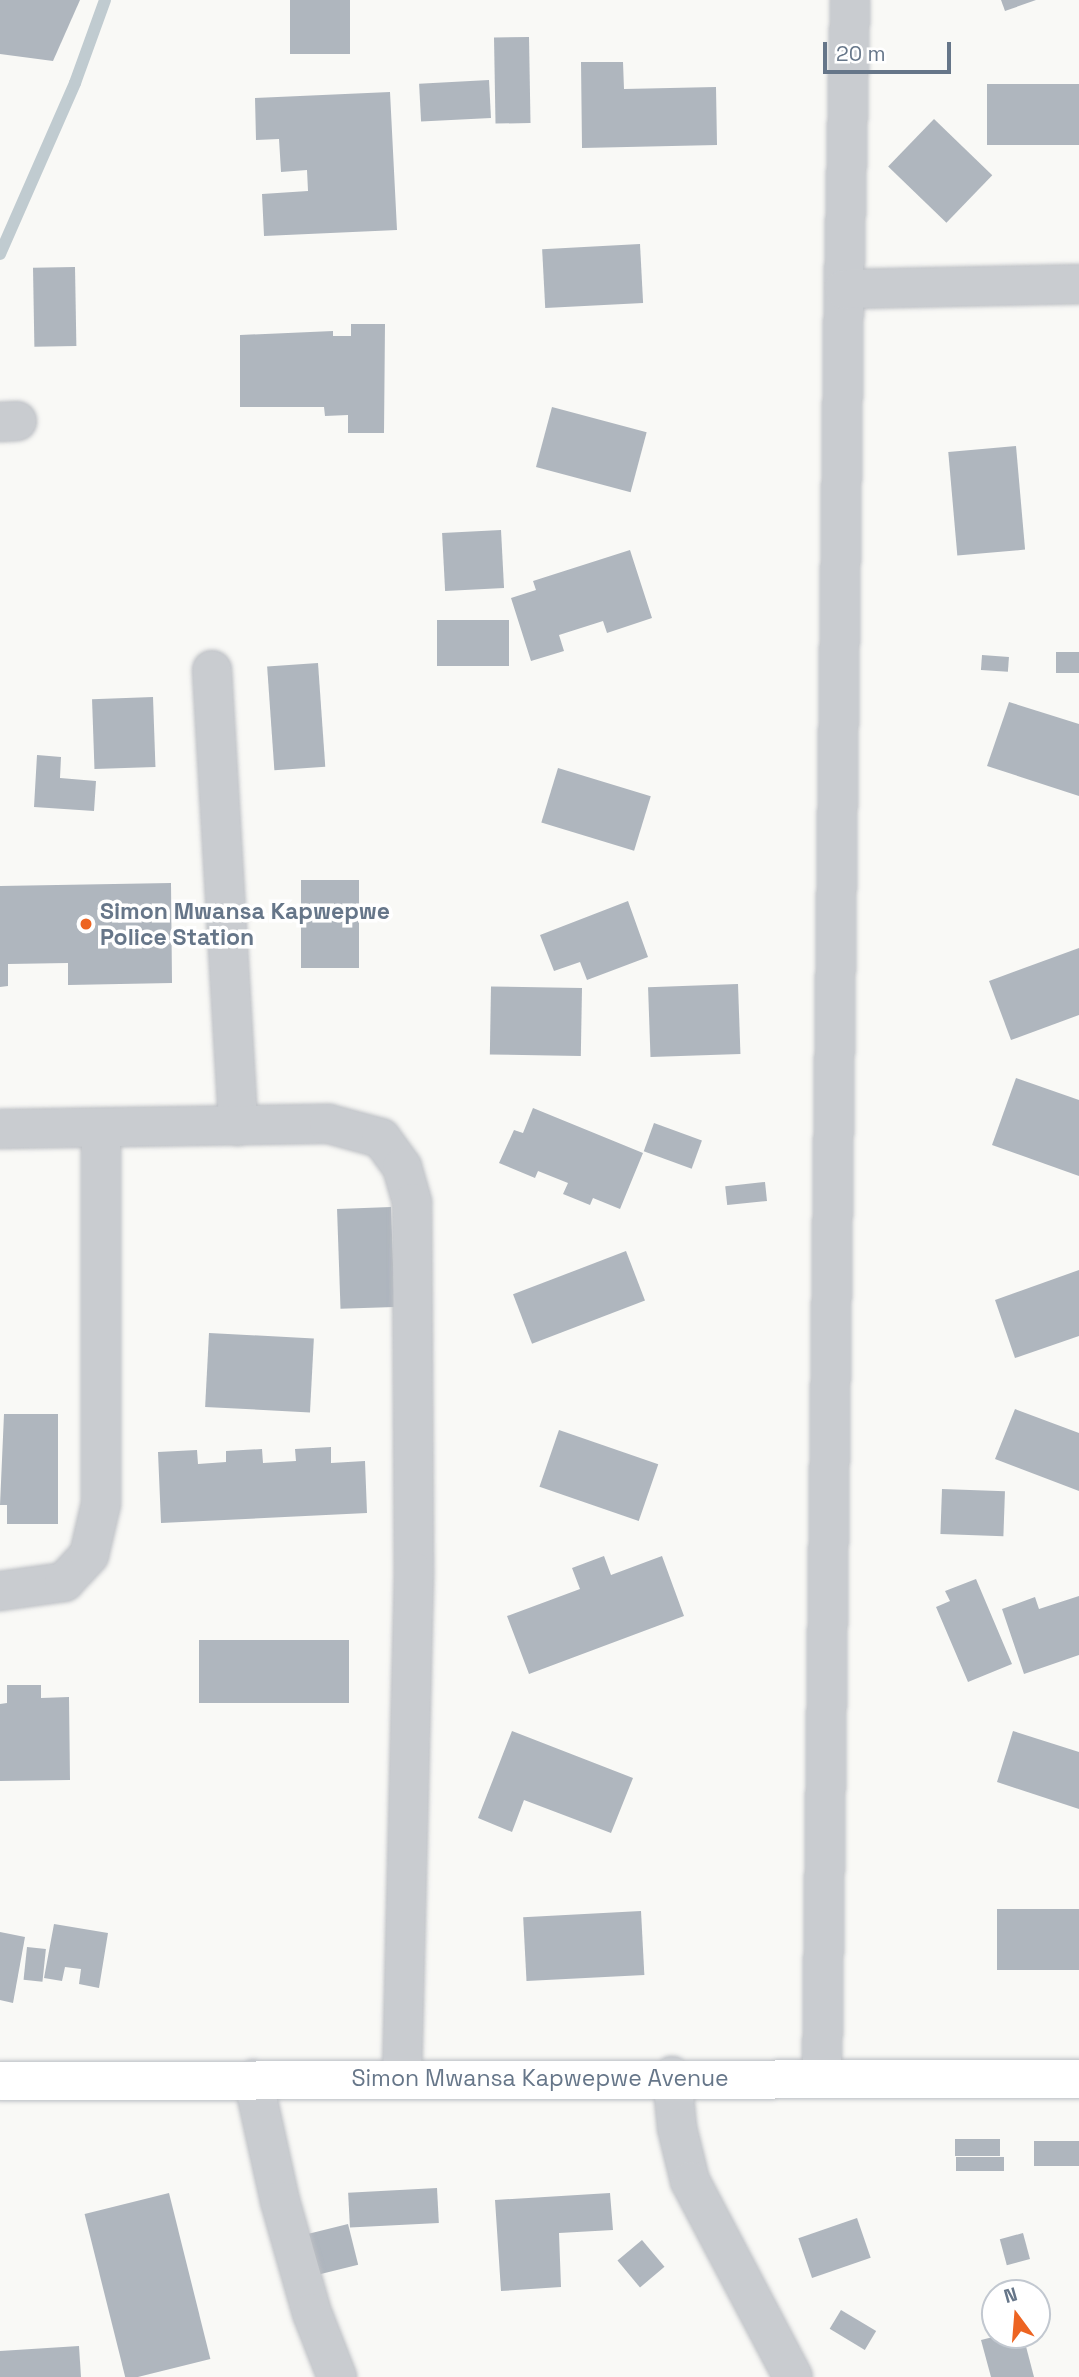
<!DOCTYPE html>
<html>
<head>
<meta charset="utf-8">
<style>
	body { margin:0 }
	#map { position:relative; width:1079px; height:2377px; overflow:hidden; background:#f9f9f6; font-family:"Space Grotesk",sans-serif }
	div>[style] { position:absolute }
	.stream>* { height:12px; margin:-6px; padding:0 6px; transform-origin:6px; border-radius:6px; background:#c0cbd0 }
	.building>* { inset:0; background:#afb6be; transform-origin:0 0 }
	.roads { filter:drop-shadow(0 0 2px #bcbfc4) drop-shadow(0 0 2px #bcbfc4) }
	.minor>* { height:38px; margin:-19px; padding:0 19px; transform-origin:19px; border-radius:19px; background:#c9ccd0 }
	.major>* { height:38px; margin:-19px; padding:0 19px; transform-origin:19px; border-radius:19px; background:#fff }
	.dots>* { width:19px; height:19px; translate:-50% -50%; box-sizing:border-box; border:4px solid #fff; border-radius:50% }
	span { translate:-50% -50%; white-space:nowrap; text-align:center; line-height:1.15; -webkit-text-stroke:7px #fff; paint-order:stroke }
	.poi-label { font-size:23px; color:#667689; font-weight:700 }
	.left { translate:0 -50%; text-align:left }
	.street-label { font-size:23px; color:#667689 }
	.north { position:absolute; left:981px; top:2279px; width:70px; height:70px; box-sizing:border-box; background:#fff; border:2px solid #c2c8d0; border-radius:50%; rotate:344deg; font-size:19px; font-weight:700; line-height:28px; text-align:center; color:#667689 }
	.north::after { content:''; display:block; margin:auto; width:24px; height:32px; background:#ed6422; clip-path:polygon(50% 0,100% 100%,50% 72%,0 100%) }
	.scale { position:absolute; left:823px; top:42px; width:128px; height:32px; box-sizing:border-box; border:4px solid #667689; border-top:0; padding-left:9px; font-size:21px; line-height:24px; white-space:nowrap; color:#667689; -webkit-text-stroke:5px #fff; paint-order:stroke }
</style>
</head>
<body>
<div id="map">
	<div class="stream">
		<div style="left:0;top:254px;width:187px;rotate:-66.3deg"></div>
		<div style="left:75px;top:83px;width:88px;rotate:-70.1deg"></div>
	</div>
	<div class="building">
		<div style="clip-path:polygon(0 0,80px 0,53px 61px,0 54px)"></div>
		<div style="left:290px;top:0;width:60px;height:54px"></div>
		<div style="clip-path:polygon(1001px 0,1036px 0,1005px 11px)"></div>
		<div style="left:529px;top:37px;width:86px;height:35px;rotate:89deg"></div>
		<div style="clip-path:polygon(581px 62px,623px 62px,624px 89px,716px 87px,717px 145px,582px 148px)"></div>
		<div style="left:489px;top:80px;width:38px;height:70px;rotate:87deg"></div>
		<div style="left:1079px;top:84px;width:61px;height:92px;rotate:90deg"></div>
		<div style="clip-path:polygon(390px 92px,397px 230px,264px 236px,262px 194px,308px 191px,307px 170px,281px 172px,279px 139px,256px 140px,255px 98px)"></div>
		<div style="left:934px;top:119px;width:81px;height:66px;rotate:44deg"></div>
		<div style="left:640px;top:244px;width:59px;height:98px;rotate:87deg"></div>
		<div style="left:75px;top:267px;width:79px;height:42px;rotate:89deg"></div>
		<div style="clip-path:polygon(351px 324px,385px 324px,384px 433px,348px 433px,348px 415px,325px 416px,324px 407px,240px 407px,240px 335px,333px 331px,333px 336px,351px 336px)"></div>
		<div style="left:552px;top:407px;width:98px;height:62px;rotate:15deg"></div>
		<div style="left:1016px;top:446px;width:104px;height:68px;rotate:85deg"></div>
		<div style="left:501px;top:530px;width:58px;height:59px;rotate:87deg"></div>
		<div style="clip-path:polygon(630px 550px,652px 618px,607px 633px,603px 621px,559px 635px,564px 651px,531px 661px,511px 598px,536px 590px,533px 581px)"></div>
		<div style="left:509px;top:620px;width:46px;height:72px;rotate:90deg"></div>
		<div style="left:1079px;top:652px;width:21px;height:23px;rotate:90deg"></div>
		<div style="left:982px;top:655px;width:27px;height:15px;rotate:4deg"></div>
		<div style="left:318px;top:663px;width:104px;height:51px;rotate:86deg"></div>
		<div style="left:153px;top:697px;width:70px;height:61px;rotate:88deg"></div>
		<div style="clip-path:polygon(1009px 702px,1079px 724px,1079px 796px,987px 766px)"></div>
		<div style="clip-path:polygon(37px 755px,61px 757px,60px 778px,96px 781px,94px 811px,34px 807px)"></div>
		<div style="left:558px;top:768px;width:97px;height:57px;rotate:17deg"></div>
		<div style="left:301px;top:880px;width:58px;height:88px"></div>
		<div style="clip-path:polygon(171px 883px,172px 983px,68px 985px,68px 963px,8px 964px,8px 986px,0 987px,0 886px)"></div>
		<div style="clip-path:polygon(628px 901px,648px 957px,587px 980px,580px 962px,554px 971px,540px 935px)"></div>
		<div style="clip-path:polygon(1079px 948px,1079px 1015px,1011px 1040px,989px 981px)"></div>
		<div style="left:738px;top:984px;width:70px;height:90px;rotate:88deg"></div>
		<div style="left:582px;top:988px;width:68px;height:91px;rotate:91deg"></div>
		<div style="clip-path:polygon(1016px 1078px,1079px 1100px,1079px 1176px,992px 1145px)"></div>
		<div style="clip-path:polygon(533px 1108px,643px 1153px,620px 1209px,593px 1198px,590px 1205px,563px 1194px,568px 1183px,538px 1171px,535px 1178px,499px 1163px,514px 1130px,523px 1133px)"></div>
		<div style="left:654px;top:1123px;width:51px;height:30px;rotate:20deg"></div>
		<div style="left:765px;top:1182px;width:19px;height:40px;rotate:84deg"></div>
		<div style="left:391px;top:1207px;width:100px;height:54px;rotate:88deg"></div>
		<div style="left:626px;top:1251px;width:53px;height:121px;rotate:69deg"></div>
		<div style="clip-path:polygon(1079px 1270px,1079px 1336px,1015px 1358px,995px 1300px)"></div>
		<div style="left:209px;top:1333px;width:105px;height:74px;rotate:3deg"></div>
		<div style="clip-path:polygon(1015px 1409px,1079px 1433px,1079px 1491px,995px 1459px)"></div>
		<div style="clip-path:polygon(4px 1414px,58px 1414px,58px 1524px,7px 1524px,7px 1505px,0 1505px)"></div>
		<div style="left:559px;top:1430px;width:105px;height:60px;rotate:19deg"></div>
		<div style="clip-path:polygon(331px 1447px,331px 1463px,365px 1461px,367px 1513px,161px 1523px,158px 1452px,197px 1450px,198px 1464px,226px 1462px,226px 1451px,262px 1449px,263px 1463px,296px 1461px,295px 1449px)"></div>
		<div style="left:942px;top:1489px;width:63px;height:45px;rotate:2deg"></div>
		<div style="clip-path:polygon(604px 1556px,611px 1575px,662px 1556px,684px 1616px,529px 1674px,507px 1616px,580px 1589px,572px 1568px)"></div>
		<div style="clip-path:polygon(976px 1579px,1012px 1664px,968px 1682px,936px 1607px,950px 1601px,945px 1591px)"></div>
		<div style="clip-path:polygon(1079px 1596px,1079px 1655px,1024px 1674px,1002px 1609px,1035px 1597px,1039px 1609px)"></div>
		<div style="left:199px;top:1640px;width:150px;height:63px"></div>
		<div style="clip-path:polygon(7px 1685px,41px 1685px,41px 1698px,69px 1697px,70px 1780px,0 1781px,0 1704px,7px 1703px)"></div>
		<div style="clip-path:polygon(512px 1731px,633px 1778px,611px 1833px,524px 1800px,512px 1832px,478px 1818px)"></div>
		<div style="clip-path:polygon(1013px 1731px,1079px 1752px,1079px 1809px,997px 1782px)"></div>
		<div style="left:1079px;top:1909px;width:61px;height:82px;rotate:90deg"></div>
		<div style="left:641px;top:1911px;width:64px;height:118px;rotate:87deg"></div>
		<div style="clip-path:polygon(54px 1924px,108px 1933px,99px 1988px,79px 1984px,81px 1969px,65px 1967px,62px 1981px,44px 1978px)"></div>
		<div style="clip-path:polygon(0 1932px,25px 1937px,13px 2003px,0 2000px)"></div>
		<div style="left:27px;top:1947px;width:19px;height:33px;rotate:6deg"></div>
		<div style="left:1000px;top:2139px;width:17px;height:45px;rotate:90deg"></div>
		<div style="left:1034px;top:2141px;width:45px;height:25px"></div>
		<div style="left:1004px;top:2157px;width:14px;height:48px;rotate:90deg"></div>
		<div style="left:437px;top:2188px;width:35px;height:89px;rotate:87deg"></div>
		<div style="left:169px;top:2193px;width:171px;height:87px;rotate:76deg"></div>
		<div style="clip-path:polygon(610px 2193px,613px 2230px,559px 2233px,561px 2287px,501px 2291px,495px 2200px)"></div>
		<div style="left:857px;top:2218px;width:42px;height:62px;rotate:71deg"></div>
		<div style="left:348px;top:2224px;width:42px;height:54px;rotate:76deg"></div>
		<div style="left:1023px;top:2233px;width:27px;height:24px;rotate:75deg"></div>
		<div style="left:642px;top:2240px;width:35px;height:32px;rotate:50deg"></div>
		<div style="left:841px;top:2310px;width:41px;height:22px;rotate:31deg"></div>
		<div style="clip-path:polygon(1001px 2335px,1023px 2335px,1034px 2377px,991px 2377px,981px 2340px)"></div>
		<div style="clip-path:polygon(79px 2346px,81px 2377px,0 2377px,0 2351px)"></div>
	</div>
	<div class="roads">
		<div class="minor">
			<div style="left:844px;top:289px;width:289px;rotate:-88.8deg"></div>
			<div style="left:0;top:422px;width:17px;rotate:-3deg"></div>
			<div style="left:212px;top:670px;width:457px;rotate:86.7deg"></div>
			<div style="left:0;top:1129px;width:329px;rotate:-0.9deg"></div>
			<div style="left:329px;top:1124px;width:54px;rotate:15.1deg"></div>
			<div style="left:381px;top:1138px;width:36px;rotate:54deg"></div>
			<div style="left:402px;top:1167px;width:37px;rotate:74deg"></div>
			<div style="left:412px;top:1203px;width:369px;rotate:89.7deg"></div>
			<div style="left:414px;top:1572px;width:506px;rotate:91.36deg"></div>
			<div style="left:0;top:1591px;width:65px;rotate:-8deg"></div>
			<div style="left:64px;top:1582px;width:37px;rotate:-47deg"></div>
			<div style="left:89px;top:1555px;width:52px;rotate:-76.8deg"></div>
			<div style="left:101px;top:1504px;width:376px;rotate:-90deg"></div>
			<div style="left:672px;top:2076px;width:52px;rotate:84.5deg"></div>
			<div style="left:677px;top:2128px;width:55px;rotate:76.2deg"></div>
			<div style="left:690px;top:2181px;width:221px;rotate:62.3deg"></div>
			<div style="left:253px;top:2079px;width:125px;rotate:77.5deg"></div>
			<div style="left:280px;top:2201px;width:116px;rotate:74.1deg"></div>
			<div style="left:312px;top:2313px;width:69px;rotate:68.7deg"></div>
			<div style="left:822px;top:2079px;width:1790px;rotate:-89.3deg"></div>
			<div style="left:844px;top:289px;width:235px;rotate:-1.2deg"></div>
		</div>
		<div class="major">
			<div style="left:0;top:2081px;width:1079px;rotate:-0.11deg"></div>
		</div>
	</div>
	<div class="dots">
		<div style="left:86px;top:924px;background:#ed6422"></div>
	</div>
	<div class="poi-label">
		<span class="left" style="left:100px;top:924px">Simon Mwansa Kapwepwe<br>Police Station</span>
	</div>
	<div class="street-label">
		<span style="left:540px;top:2078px">Simon Mwansa Kapwepwe Avenue</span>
	</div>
	<div class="north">N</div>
	<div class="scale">20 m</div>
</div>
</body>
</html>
